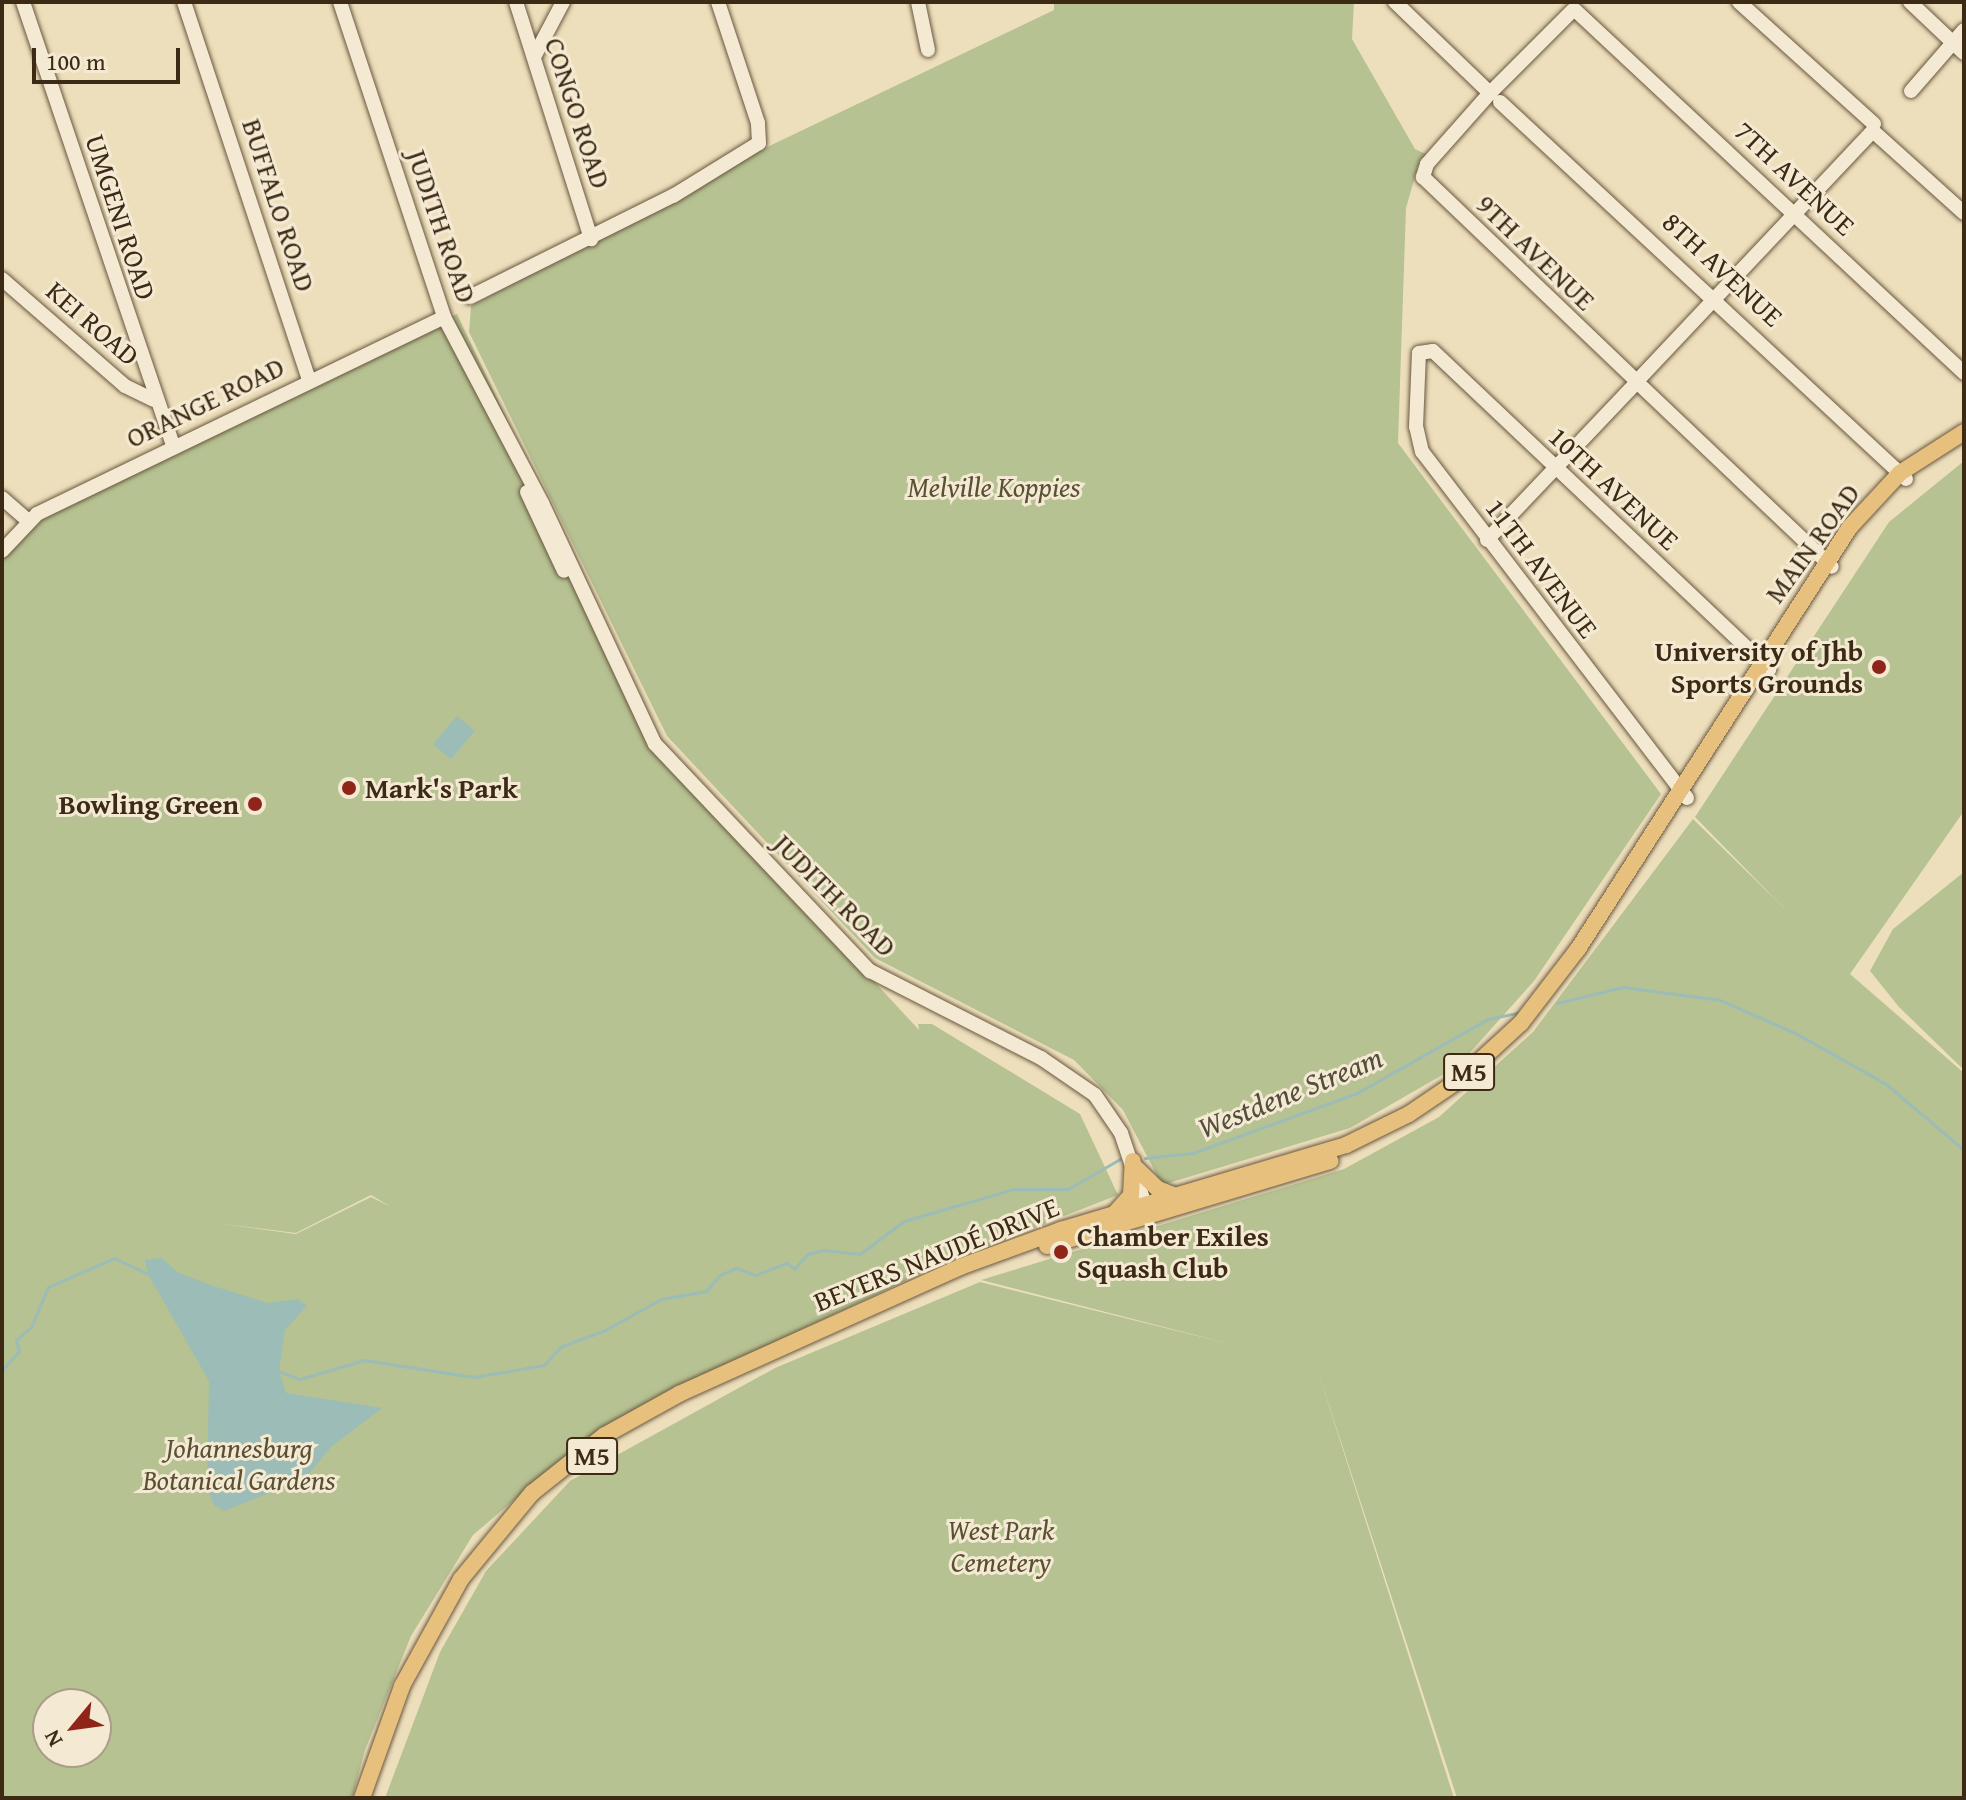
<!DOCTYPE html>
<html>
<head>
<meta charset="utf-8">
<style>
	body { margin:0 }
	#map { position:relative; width:1966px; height:1800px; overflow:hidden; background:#eedfbc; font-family:"Gentium Book Plus",serif }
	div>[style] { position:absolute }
	.green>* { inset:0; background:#b6c292 }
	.water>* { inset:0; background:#9bbcb7; transform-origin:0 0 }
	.stream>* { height:3px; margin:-1.5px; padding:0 1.5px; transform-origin:1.5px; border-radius:1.5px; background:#9bbcb7 }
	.roads { filter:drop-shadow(0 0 2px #68573f) drop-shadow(0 0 2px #68573f) }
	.minor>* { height:14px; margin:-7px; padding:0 7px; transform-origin:7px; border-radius:7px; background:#f4ead3 }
	.major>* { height:16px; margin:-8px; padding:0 8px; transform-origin:8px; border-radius:8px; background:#e7c07e }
	.dots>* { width:22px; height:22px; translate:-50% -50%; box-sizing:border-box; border:4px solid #f4ead3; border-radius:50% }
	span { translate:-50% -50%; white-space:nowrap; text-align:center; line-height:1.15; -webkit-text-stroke:6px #f4ead3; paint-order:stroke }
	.shield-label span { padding:2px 6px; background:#f4ead3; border:2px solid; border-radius:6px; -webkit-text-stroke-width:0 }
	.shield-label { font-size:26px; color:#3c2a15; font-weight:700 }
	.street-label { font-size:28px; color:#3c2a15 }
	.park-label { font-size:28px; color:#5a5034; font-style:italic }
	.poi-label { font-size:28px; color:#3c2a15; font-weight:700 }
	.right { translate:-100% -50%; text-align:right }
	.left { translate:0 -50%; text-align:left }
	.water-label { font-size:30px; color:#544e3e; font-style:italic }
	.frame { position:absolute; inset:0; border:4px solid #3c2a15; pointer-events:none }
	.north { position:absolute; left:32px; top:1688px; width:80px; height:80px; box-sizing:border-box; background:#f4ead3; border:2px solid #aa9d87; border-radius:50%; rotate:241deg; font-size:22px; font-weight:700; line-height:32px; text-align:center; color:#3c2a15 }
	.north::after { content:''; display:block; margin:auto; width:28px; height:36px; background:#8f2418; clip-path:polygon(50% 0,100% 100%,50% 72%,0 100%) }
	.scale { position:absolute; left:32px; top:48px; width:148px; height:36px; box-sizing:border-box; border:4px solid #3c2a15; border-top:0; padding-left:10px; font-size:24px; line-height:28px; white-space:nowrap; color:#3c2a15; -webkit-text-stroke:6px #f4ead3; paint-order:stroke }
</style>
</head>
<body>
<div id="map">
	<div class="green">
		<div style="clip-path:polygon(1054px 2px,1354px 2px,1352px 39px,1415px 149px,1430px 156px,1418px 166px,1406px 208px,1398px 443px,1661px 794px,1534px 981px,1458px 1066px,1350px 1128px,1162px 1185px,1123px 1110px,1074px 1060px,875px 958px,667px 736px,469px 332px,471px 306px,759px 151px,1054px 10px)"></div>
		<div style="clip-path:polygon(evenodd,457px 314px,666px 756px,919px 1030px,918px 1024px,932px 1024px,1080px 1114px,1118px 1195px,944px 1263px,658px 1396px,552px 1468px,473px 1535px,411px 1636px,365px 1750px,352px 1798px,2px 1798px,2px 560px,39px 519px,179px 444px,457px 314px,371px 1195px,391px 1207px,371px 1197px,296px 1234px,216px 1223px,296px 1233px,371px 1195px,457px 314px,48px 1704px,96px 1704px,96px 1752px,48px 1752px,48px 1704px)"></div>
		<div style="clip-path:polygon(1964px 461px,1964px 811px,1850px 974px,1964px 1073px,1964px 1798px,1457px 1798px,1316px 1365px,1454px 1798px,385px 1798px,440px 1652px,486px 1571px,570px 1481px,775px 1368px,980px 1282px,1234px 1345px,981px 1280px,1344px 1169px,1439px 1117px,1533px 1032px,1693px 819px,1785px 909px,1695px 817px,1889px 522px)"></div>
		<div style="clip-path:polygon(1964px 872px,1964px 1070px,1899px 1007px,1870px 971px,1893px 929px)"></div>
	</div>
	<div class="water">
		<div style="left:457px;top:716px;width:23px;height:37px;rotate:40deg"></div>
		<div style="clip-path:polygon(162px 1258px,177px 1272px,210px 1285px,268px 1303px,298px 1299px,307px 1306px,285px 1330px,279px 1371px,286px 1393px,382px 1408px,331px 1447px,305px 1479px,224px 1511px,214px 1505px,207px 1488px,209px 1381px,148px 1274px,145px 1260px)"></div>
	</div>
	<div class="stream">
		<div style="left:1557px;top:1003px;width:68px;rotate:-13.6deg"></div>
		<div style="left:1623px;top:987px;width:98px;rotate:7.6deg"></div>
		<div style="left:1720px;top:1000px;width:84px;rotate:23.8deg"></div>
		<div style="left:1797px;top:1034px;width:102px;rotate:29.3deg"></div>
		<div style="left:1886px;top:1084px;width:102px;rotate:40.2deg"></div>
		<div style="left:1145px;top:1158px;width:48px;rotate:-5.9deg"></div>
		<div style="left:1193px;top:1153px;width:175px;rotate:-20.1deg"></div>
		<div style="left:1357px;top:1093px;width:150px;rotate:-29.5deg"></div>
		<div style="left:1488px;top:1019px;width:33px;rotate:-12deg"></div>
		<div style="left:2px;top:1370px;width:25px;rotate:-48deg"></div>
		<div style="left:19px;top:1351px;width:11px;rotate:-105deg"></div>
		<div style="left:16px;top:1340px;width:20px;rotate:-41deg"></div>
		<div style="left:31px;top:1327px;width:43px;rotate:-67deg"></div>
		<div style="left:48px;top:1287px;width:72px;rotate:-23.7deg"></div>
		<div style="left:114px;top:1258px;width:38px;rotate:25deg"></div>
		<div style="left:278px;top:1371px;width:23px;rotate:20deg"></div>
		<div style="left:300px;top:1379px;width:67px;rotate:-16.5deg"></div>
		<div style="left:364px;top:1360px;width:111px;rotate:8.8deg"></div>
		<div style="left:474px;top:1377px;width:71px;rotate:-9.7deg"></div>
		<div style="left:544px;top:1365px;width:24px;rotate:-48deg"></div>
		<div style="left:560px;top:1347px;width:48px;rotate:-20.7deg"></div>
		<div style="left:605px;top:1330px;width:64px;rotate:-29deg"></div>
		<div style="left:661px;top:1299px;width:46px;rotate:-10.1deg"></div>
		<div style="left:706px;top:1291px;width:21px;rotate:-49deg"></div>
		<div style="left:720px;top:1275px;width:17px;rotate:-24deg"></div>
		<div style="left:736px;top:1268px;width:20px;rotate:20deg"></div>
		<div style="left:755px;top:1275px;width:34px;rotate:-21deg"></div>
		<div style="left:787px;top:1263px;width:9px;rotate:41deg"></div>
		<div style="left:794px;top:1269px;width:21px;rotate:-47deg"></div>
		<div style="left:808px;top:1254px;width:16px;rotate:-15deg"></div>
		<div style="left:823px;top:1250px;width:37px;rotate:6deg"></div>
		<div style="left:860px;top:1254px;width:55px;rotate:-36.9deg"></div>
		<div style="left:904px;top:1221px;width:115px;rotate:-16.2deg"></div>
		<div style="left:1014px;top:1189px;width:54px"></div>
		<div style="left:1068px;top:1189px;width:60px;rotate:-30deg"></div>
	</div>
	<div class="roads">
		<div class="minor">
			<div style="left:23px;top:2px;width:470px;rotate:71.3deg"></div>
			<div style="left:184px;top:2px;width:397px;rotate:71.7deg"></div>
			<div style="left:340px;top:2px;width:332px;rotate:71.7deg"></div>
			<div style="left:444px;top:317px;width:210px;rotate:62.2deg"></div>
			<div style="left:542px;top:503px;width:266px;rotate:64.9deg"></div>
			<div style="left:655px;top:744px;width:313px;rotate:46.6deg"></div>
			<div style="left:870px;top:971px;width:192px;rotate:27deg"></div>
			<div style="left:1041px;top:1058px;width:65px;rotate:34.4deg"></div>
			<div style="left:1095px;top:1095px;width:46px;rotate:55.6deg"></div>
			<div style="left:1121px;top:1133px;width:88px;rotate:71.4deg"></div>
			<div style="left:516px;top:2px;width:249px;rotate:72.4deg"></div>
			<div style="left:918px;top:2px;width:49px;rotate:78.2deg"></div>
			<div style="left:1395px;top:2px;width:132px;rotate:43.8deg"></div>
			<div style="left:1739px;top:2px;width:182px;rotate:42.1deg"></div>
			<div style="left:1910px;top:2px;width:74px;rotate:43.4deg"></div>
			<div style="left:1573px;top:10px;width:117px;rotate:135deg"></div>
			<div style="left:1490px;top:93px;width:95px;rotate:131.6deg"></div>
			<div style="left:1427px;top:164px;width:14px;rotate:107deg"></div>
			<div style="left:1423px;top:177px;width:289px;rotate:43.7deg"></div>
			<div style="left:1575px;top:10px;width:532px;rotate:43.02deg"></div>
			<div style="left:534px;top:57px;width:62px;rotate:-62.2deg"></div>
			<div style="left:1911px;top:91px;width:81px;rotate:-49deg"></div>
			<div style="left:1500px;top:102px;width:554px;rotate:42.88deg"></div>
			<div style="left:1874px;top:132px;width:121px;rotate:42deg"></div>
			<div style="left:2px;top:279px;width:163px;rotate:41deg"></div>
			<div style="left:125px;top:386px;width:32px;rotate:26deg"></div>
			<div style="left:470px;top:297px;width:227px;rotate:-26.5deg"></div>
			<div style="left:673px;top:196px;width:101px;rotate:-31.6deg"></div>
			<div style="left:759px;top:143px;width:20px;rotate:-93deg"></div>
			<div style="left:758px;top:123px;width:127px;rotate:-108.3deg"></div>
			<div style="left:1638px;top:380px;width:341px;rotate:-46.7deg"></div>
			<div style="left:1638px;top:383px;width:267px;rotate:43.5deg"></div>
			<div style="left:527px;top:492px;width:87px;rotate:64.9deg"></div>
			<div style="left:2px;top:498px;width:35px;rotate:41deg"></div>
			<div style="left:1487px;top:540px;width:211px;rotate:-46.5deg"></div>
			<div style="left:2px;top:551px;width:51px;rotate:-46.6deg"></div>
			<div style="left:37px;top:514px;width:452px;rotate:-25.8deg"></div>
			<div style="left:1687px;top:798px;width:436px;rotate:-127.4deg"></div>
			<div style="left:1422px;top:452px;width:26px;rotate:-103deg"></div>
			<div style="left:1416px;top:427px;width:74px;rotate:-87.7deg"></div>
			<div style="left:1419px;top:353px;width:14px;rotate:-8deg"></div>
			<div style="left:1433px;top:351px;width:463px;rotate:43.4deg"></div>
		</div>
		<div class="major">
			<div style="left:1136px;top:1168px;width:30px;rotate:44deg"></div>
			<div style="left:1158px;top:1189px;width:18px;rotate:22deg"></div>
			<div style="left:1115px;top:1213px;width:24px;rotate:-48deg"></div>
			<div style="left:1131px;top:1195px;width:34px;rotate:-87deg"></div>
			<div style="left:1047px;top:1246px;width:296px;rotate:-16.7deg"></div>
			<div style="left:362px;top:1798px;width:119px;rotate:-70.3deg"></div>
			<div style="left:402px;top:1686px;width:122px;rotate:-61.1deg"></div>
			<div style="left:461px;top:1579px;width:112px;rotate:-50.5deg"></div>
			<div style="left:532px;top:1493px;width:93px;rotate:-38.5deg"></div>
			<div style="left:605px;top:1435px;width:85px;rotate:-29deg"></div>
			<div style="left:679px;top:1394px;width:308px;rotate:-24.3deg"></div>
			<div style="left:960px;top:1267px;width:108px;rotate:-20.1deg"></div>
			<div style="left:1061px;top:1230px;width:297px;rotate:-16.6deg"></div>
			<div style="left:1346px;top:1145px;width:70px;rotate:-26.2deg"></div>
			<div style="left:1409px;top:1114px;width:60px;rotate:-34.2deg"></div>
			<div style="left:1459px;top:1080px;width:84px;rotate:-42.6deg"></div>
			<div style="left:1521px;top:1023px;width:93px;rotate:-52.4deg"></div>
			<div style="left:1578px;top:949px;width:502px;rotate:-57.2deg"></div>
			<div style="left:1850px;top:527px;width:74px;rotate:-47.2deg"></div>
			<div style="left:1900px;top:473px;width:76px;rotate:-32.6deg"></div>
		</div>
	</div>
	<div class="dots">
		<div style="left:1879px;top:667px;background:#8f2418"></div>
		<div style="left:349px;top:788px;background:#8f2418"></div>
		<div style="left:255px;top:804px;background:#8f2418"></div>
		<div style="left:1061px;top:1252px;background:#8f2418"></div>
	</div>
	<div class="shield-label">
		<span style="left:1469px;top:1072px">M5</span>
		<span style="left:592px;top:1456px">M5</span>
	</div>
	<div class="street-label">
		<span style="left:578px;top:113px;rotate:72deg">CONGO ROAD</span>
		<span style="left:1795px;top:178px;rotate:43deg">7TH AVENUE</span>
		<span style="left:279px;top:205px;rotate:72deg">BUFFALO ROAD</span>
		<span style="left:121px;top:217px;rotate:72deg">UMGENI ROAD</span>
		<span style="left:442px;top:226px;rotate:71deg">JUDITH ROAD</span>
		<span style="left:1536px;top:252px;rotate:44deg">9TH AVENUE</span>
		<span style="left:1723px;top:269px;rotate:43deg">8TH AVENUE</span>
		<span style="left:93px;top:323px;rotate:41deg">KEI ROAD</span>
		<span style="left:205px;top:402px;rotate:-26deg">ORANGE ROAD</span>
		<span style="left:1614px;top:488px;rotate:43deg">10TH AVENUE</span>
		<span style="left:1812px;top:543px;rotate:-54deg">MAIN ROAD</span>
		<span style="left:1542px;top:568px;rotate:53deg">11TH AVENUE</span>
		<span style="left:835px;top:895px;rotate:45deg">JUDITH ROAD</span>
		<span style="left:936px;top:1254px;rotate:-22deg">BEYERS NAUDÉ DRIVE</span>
	</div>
	<div class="park-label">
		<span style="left:994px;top:487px">Melville Koppies</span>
		<span style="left:239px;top:1464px">Johannesburg<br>Botanical Gardens</span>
		<span style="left:1001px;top:1546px">West Park<br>Cemetery</span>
	</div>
	<div class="poi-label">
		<span class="right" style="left:1863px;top:667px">University of Jhb<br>Sports Grounds</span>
		<span class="left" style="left:365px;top:788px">Mark's Park</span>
		<span class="right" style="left:239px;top:804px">Bowling Green</span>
		<span class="left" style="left:1077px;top:1252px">Chamber Exiles<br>Squash Club</span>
	</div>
	<div class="water-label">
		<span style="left:1290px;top:1092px;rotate:-22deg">Westdene Stream</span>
	</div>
	<div class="frame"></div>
	<div class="north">N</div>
	<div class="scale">100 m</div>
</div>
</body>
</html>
